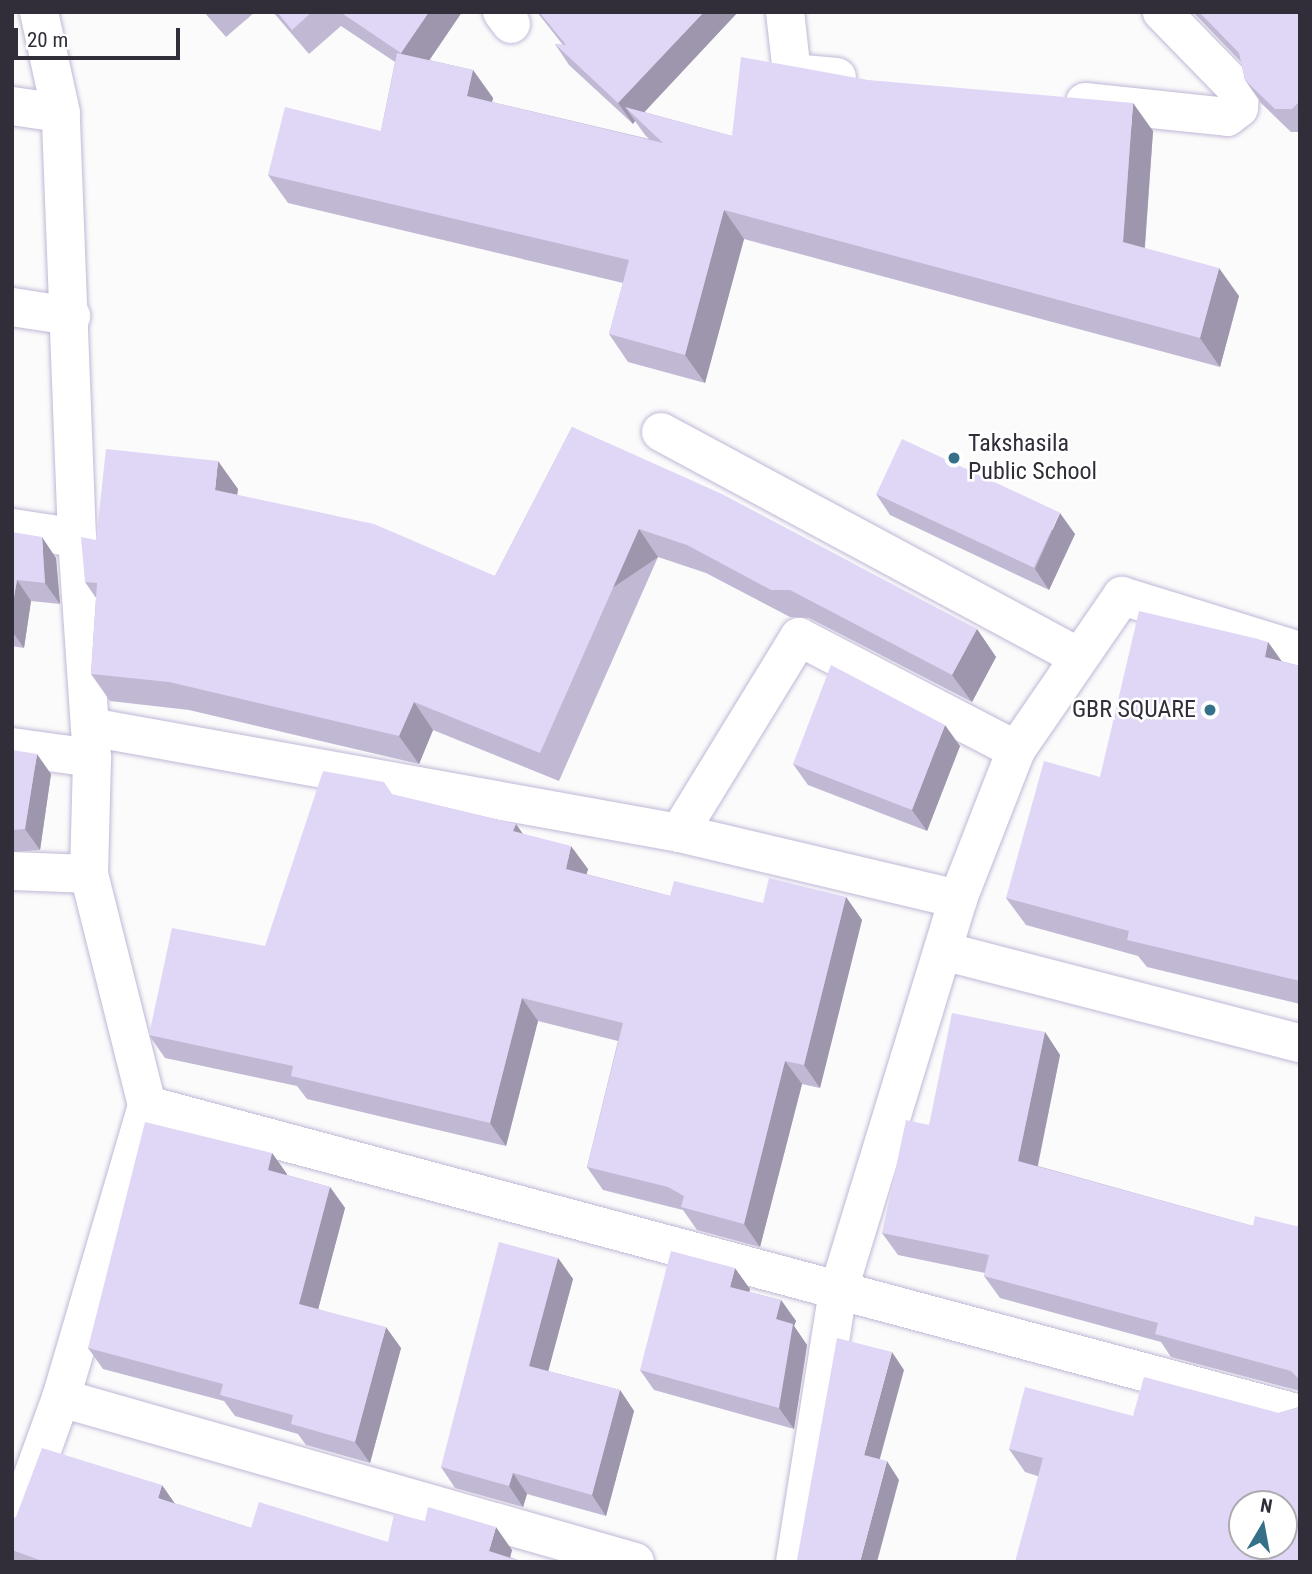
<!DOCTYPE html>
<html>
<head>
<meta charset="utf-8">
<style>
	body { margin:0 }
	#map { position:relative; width:1312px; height:1574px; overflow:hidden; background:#fbfbfb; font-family:"Roboto Condensed",sans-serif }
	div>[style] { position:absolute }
	.roads { filter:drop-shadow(0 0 2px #c1b7d6) drop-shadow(0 0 2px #c1b7d6) }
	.minor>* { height:38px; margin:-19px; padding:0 19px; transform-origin:19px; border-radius:19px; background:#fff }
	.wall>* { inset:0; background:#c1b8d4 }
	.shaded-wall>* { inset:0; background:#9d96ac; transform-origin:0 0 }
	.building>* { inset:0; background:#e0d6f6; transform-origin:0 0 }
	.dots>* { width:19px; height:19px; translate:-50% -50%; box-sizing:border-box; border:4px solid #fff; border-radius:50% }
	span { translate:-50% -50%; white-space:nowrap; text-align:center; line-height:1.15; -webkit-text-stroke:5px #fff; paint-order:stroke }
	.poi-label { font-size:24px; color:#312d39 }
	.left { translate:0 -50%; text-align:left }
	.right { translate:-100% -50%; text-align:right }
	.frame { position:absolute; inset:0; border:14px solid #312d39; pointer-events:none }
	.north { position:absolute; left:1228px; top:1490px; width:70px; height:70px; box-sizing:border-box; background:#fff; border:2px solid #adabb0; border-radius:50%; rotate:10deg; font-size:19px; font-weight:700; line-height:28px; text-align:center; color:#312d39 }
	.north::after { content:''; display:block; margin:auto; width:24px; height:32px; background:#357088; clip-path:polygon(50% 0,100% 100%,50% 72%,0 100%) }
	.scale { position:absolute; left:14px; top:28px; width:166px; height:32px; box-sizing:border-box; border:4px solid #312d39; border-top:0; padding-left:9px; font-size:21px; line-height:24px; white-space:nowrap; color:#312d39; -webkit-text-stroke:5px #fff; paint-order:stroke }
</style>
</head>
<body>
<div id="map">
	<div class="roads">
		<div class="minor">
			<div style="left:502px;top:12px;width:15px;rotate:53deg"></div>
			<div style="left:785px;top:12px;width:61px;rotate:83.5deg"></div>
			<div style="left:792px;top:73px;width:45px;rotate:5.1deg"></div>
			<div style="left:1085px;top:102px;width:143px;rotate:6deg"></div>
			<div style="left:1227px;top:117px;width:15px;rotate:-37deg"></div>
			<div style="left:1239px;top:108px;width:16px;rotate:-86deg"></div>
			<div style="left:1240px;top:92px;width:112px;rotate:-134.3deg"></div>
			<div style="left:12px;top:106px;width:49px;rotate:8.1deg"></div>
			<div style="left:12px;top:307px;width:60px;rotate:8.7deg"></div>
			<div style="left:661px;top:432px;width:471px;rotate:28.3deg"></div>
			<div style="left:12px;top:528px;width:66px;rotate:8.7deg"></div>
			<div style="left:90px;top:727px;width:598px;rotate:10.2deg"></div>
			<div style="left:679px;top:833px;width:287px;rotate:13.3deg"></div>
			<div style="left:12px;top:747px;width:81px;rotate:7.8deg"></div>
			<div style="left:679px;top:833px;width:230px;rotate:-58.5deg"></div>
			<div style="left:799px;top:637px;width:245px;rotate:27.5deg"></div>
			<div style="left:12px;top:871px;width:77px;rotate:2.2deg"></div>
			<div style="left:947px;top:952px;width:365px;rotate:14.5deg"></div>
			<div style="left:147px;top:1105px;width:1194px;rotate:15deg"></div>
			<div style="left:61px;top:1398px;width:597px;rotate:15.95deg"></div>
			<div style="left:12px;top:1533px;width:144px;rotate:-70.1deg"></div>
			<div style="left:61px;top:1398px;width:305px;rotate:-73.6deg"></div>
			<div style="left:147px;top:1105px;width:238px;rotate:-104.1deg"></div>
			<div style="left:89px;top:874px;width:116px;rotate:-88.5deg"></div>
			<div style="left:92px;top:758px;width:221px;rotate:-93.9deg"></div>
			<div style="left:77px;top:538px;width:425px;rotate:-92.2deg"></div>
			<div style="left:61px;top:113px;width:103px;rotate:-102.3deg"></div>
			<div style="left:795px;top:1562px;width:273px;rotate:-81deg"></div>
			<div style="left:838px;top:1292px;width:411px;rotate:-73deg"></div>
			<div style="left:958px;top:899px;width:160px;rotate:-68.7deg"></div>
			<div style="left:1016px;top:750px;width:187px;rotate:-55.5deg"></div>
			<div style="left:1122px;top:596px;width:186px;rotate:17.2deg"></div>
		</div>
	</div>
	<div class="wall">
		<div style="clip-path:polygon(204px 12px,255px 12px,226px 37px)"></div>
		<div style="clip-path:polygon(273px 12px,462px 12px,429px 60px,473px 70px,493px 98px,492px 102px,649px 139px,645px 135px,635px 121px,633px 124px,569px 65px,555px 44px,563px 45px,537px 12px,738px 12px,644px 112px,732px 136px,1153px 131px,1145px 248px,1239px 296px,1220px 367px,744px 239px,705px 383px,628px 362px,609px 334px,623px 283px,288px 203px,268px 175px,381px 131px,395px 62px,341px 26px,309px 54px)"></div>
		<div style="clip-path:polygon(1193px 12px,1300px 12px,1300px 132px,1291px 132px,1261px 103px,1245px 80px,1241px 62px)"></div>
		<div style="clip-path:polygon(572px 427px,977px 629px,996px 657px,972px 702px,809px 618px,790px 617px,706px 573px,658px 557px,559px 781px,433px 730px,419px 764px,189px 710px,110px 701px,91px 674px,96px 598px,85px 582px,96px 540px,238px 489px,237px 495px,495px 576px)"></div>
		<div style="clip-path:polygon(876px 494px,1075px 534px,1049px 590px,890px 515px)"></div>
		<div style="clip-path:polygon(12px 532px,56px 558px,60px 604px,31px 601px,24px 648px,12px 646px)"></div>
		<div style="clip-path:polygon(1268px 642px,1281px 661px,1300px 666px,1300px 1004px,1147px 967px,1138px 956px,1026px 925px,1006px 898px,1100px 777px)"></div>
		<div style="clip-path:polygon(960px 746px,927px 831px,808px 785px,793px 764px)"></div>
		<div style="clip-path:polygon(12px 750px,51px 774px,40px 850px,12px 852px)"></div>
		<div style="clip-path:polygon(393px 795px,516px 824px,522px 833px,588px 869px,586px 874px,670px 896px,763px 903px,846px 897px,862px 920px,820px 1088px,802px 1084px,760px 1247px,697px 1230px,683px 1210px,603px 1190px,587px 1167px,618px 1041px,538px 1021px,506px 1146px,307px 1099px,297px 1086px,165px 1058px,149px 1035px,265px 946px)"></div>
		<div style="clip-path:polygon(1045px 1032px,1060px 1055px,1038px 1166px,1253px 1226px,1300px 1227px,1300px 1391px,1171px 1357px,1161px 1342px,1000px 1298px,984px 1276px,985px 1273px,898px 1255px,882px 1233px,929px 1125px)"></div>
		<div style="clip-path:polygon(272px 1153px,287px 1175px,330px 1187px,345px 1208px,318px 1309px,401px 1348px,370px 1463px,306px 1445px,298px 1434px,235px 1416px,224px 1401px,103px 1369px,88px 1348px)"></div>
		<div style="clip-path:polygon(558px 1258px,573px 1279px,548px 1371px,620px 1390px,634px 1411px,606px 1516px,527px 1494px,523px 1507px,455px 1488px,441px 1467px)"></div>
		<div style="clip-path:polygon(750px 1289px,749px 1292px,781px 1300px,796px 1321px,794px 1326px,807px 1345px,794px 1429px,654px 1390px,640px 1370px)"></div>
		<div style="clip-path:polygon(1299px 1407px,1300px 1562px,1025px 1472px,1009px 1449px,1133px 1416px,1279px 1413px)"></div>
		<div style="clip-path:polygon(174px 1503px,251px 1528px,388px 1542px,512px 1550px,510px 1557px,523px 1562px,12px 1562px,12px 1521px,16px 1517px)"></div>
	</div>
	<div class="shaded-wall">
		<div style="clip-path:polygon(429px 12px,462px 12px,418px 77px,401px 53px)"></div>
		<div style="clip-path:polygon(704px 12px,738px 12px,638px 119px,625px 107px,635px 121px,633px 124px,618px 103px)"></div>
		<div style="clip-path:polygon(473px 70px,493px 98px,487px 124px,467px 96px)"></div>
		<div style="clip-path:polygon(1133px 103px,1153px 131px,1143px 270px,1123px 242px)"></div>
		<div style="clip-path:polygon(724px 210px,744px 239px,705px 383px,685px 355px)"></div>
		<div style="clip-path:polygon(1219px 268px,1239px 296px,1220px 367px,1200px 338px)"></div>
		<div style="clip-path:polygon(218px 461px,238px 489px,234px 517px,215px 490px)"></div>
		<div style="clip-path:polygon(1060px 513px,1075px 534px,1049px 590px,1035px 569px)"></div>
		<div style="left:639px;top:529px;width:34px;height:245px;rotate:56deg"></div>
		<div style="clip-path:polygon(42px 537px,56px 558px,60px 604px,45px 583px)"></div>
		<div style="clip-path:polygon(17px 580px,31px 601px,24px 648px,12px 631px,12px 609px)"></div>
		<div style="clip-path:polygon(977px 629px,996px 657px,972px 702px,952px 675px)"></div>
		<div style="clip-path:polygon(1268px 642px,1288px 670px,1265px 657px)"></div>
		<div style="clip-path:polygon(414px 702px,433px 730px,419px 764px,399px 736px)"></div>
		<div style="clip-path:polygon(945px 725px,960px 746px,927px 831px,912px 810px)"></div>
		<div style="clip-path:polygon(37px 754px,51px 774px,40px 850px,25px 829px)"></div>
		<div style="clip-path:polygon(516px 824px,532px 847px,513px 831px)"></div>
		<div style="clip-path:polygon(571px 846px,588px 869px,582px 892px,566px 869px)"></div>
		<div style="clip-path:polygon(846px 897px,862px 920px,820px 1088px,804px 1065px)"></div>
		<div style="clip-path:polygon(522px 998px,538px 1021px,506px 1146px,490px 1123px)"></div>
		<div style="clip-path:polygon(1045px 1032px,1060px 1055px,1034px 1183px,1018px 1161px)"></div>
		<div style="clip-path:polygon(785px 1061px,802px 1084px,760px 1247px,744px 1224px)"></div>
		<div style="clip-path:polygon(272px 1153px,287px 1174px,282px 1191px,268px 1170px)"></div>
		<div style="clip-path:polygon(330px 1187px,345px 1208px,314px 1325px,299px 1304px)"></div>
		<div style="clip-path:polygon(558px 1258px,573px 1279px,544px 1387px,529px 1366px)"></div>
		<div style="clip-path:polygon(735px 1268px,750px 1289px,745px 1308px,730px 1287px)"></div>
		<div style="clip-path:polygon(781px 1300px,796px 1321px,794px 1326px,807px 1345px,794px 1429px,779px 1408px,776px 1319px)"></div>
		<div style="clip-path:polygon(386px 1327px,401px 1348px,370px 1463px,355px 1442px)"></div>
		<div style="clip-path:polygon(892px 1352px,904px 1370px,876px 1473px,864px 1455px)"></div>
		<div style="clip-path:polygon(620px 1390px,634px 1411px,606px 1516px,592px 1495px)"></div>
		<div style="clip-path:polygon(887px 1461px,899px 1480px,877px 1562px,860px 1562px)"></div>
		<div style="clip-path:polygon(513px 1473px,527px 1494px,523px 1507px,509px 1486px)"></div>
		<div style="clip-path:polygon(162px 1485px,178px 1508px,158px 1498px)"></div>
		<div style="clip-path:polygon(496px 1527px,512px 1550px,509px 1562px,489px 1551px)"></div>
	</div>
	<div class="building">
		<div style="clip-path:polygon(277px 12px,312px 12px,292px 30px)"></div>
		<div style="clip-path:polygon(340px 12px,429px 12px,401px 53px)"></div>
		<div style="clip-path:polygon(539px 12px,704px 12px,618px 103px,555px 44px,566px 45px)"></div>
		<div style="clip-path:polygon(1199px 12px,1300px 12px,1300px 101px,1292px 109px,1275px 109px,1245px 80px,1239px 53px)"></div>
		<div style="clip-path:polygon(397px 53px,473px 70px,467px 96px,663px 143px,625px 107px,732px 136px,741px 57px,868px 80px,1133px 103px,1123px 242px,1219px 268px,1200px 338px,724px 210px,685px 355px,609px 334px,629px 260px,268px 175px,285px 107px,381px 131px)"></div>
		<div style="clip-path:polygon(572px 427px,722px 494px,977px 629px,952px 675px,790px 590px,771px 590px,687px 545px,639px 529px,540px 753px,414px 702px,399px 736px,169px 682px,91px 674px,97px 583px,85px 582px,81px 537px,96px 540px,106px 449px,218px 461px,215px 490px,374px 524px,495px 576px)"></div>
		<div style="left:902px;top:439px;width:174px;height:61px;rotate:25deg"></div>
		<div style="clip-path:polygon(12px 532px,42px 537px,45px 583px,17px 580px,12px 609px)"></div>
		<div style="clip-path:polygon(1139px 611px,1254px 638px,1268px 642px,1265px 657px,1300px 666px,1300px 981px,1127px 940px,1129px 931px,1006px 898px,1044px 761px,1100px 777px)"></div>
		<div style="clip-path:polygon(831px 665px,945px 725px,912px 810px,793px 764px)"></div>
		<div style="clip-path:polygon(12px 750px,37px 754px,25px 829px,12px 830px)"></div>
		<div style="clip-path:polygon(323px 771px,384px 782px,392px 794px,516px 824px,513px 831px,571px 846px,566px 869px,670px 896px,674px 881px,763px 903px,769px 878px,846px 897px,804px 1065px,785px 1061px,744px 1224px,681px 1207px,684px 1196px,668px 1187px,587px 1167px,623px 1023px,522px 998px,490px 1123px,291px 1076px,293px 1066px,149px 1035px,172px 928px,265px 946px)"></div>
		<div style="clip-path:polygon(952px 1013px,1045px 1032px,1018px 1161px,1253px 1226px,1255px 1216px,1300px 1227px,1300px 1380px,1291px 1371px,1155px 1334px,1158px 1323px,984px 1276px,989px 1255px,882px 1233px,906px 1120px,929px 1125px)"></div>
		<div style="clip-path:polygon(145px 1122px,272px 1153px,268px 1170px,330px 1187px,299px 1304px,386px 1327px,355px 1442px,291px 1424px,293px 1415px,220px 1395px,223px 1384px,88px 1348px)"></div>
		<div style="clip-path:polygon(499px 1242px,558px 1258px,529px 1366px,620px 1390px,592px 1495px,513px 1473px,509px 1486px,441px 1467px)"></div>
		<div style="clip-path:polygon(671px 1251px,735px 1268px,730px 1287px,781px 1300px,776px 1319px,793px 1324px,779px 1408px,640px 1370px)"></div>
		<div style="clip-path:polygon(837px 1338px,892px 1352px,864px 1455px,887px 1461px,860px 1562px,805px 1562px,797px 1560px)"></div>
		<div style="clip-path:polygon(evenodd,1144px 1377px,1279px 1413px,1300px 1407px,1300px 1562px,1015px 1562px,1043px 1458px,1009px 1449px,1025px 1387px,1133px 1416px,1144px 1377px,1242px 1504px,1284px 1504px,1284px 1546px,1242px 1546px,1242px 1504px)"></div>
		<div style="clip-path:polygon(42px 1448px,162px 1485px,158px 1498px,251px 1528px,259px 1502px,388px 1542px,394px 1514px,425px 1521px,428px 1507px,496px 1527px,489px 1551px,523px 1562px,45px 1562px,12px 1550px,12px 1521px,16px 1517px)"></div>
	</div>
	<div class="dots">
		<div style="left:954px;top:458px;background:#357088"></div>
		<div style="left:1210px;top:710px;background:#357088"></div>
	</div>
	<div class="poi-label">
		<span class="left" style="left:968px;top:458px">Takshasila<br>Public School</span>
		<span class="right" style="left:1196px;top:710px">GBR SQUARE</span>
	</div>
	<div class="frame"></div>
	<div class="north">N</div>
	<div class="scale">20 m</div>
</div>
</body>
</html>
